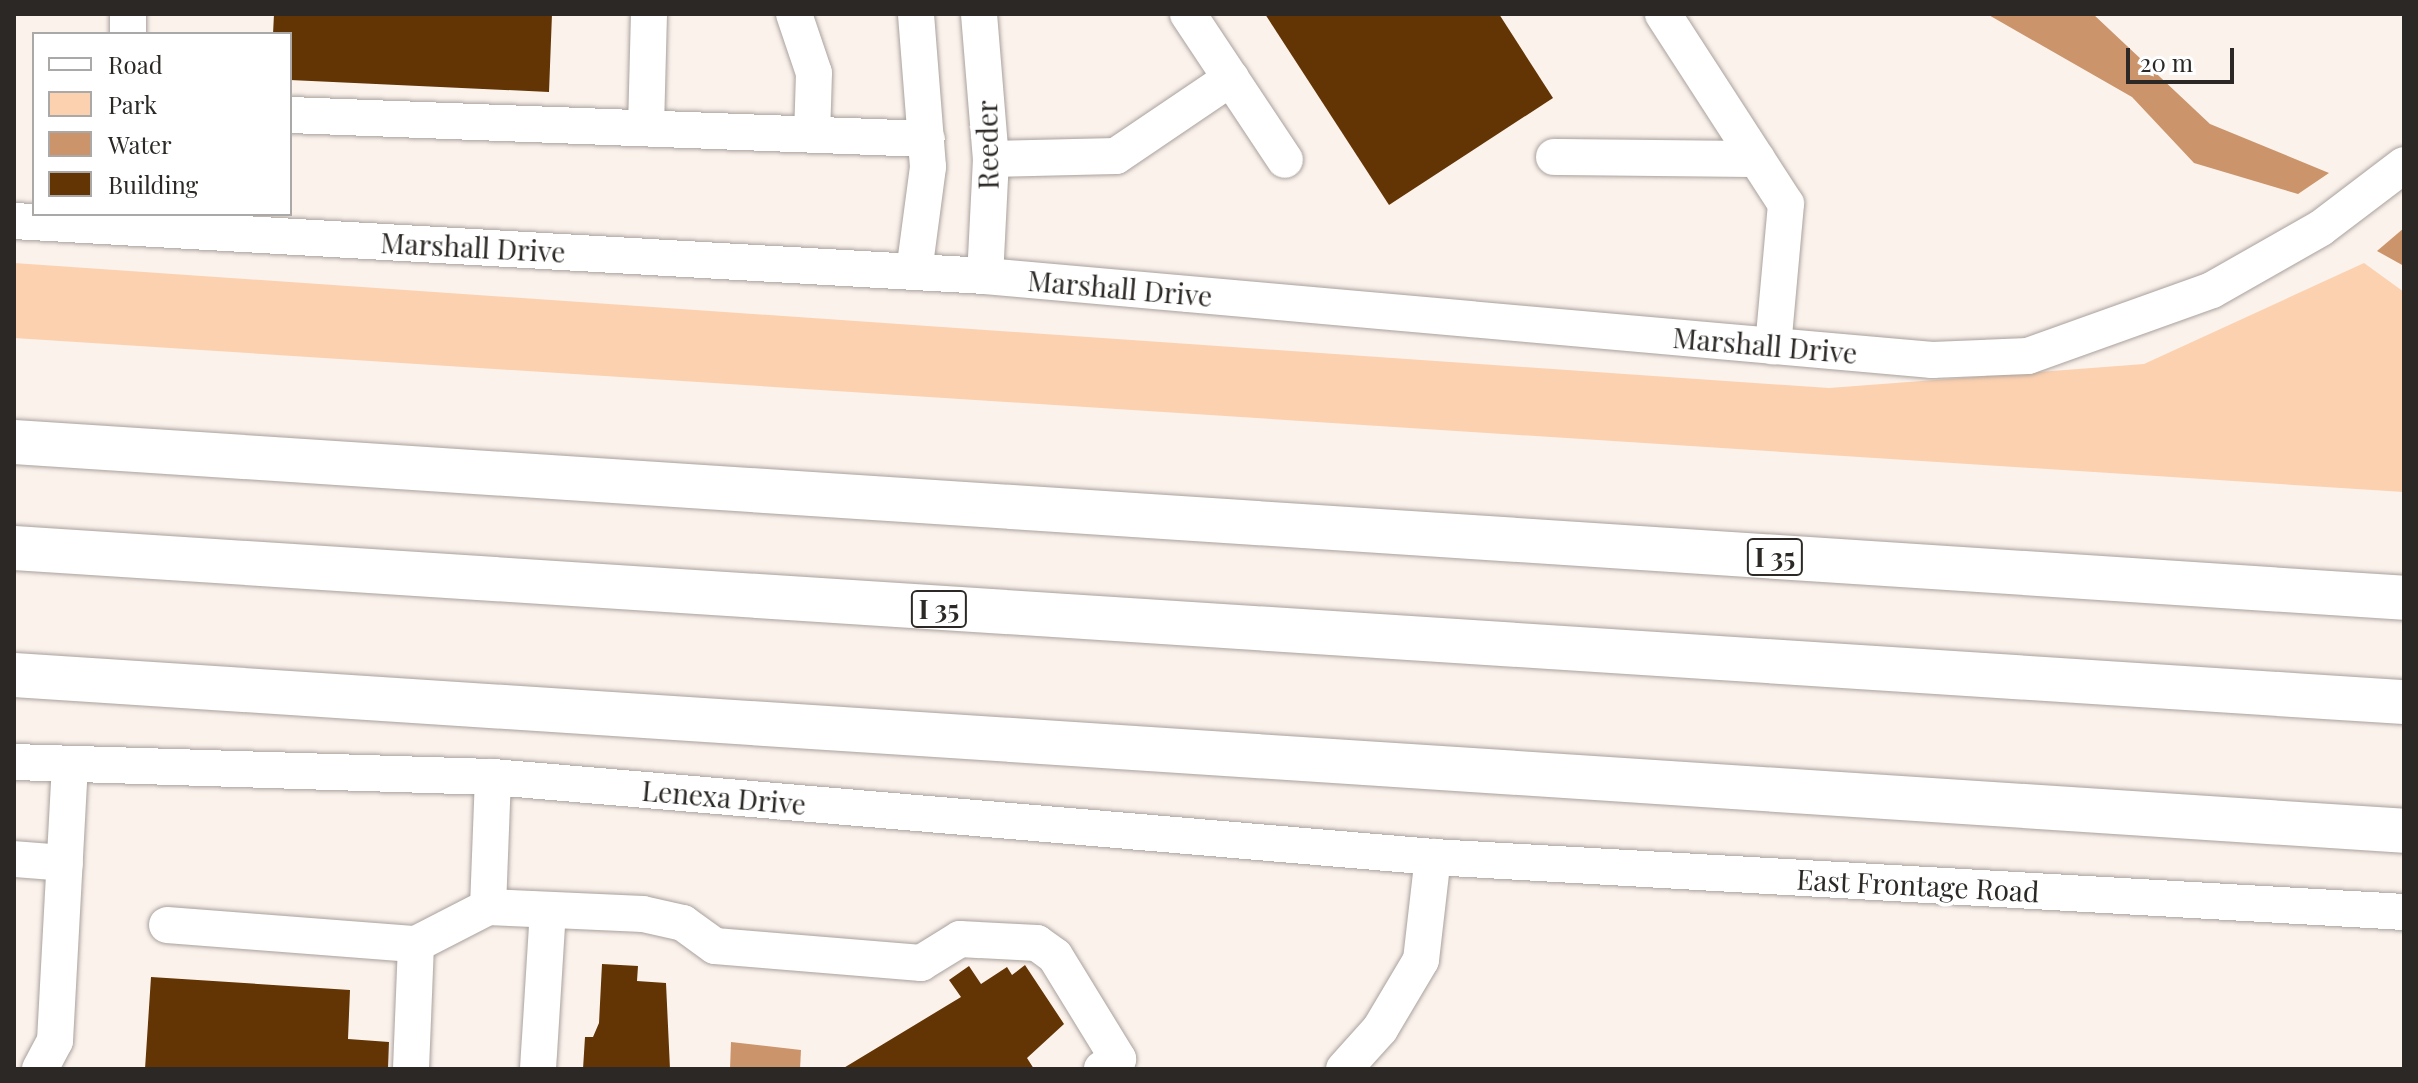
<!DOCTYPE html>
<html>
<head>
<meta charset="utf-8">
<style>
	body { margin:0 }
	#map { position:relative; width:2418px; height:1083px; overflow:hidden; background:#fbf2ec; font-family:"Playfair Display",serif }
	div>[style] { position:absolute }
	.green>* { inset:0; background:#fcd1b0 }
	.water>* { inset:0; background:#cb946a }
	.building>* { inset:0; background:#633404 }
	.roads { filter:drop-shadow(0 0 2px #a9a19c) drop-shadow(0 0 2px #a9a19c) }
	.minor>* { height:36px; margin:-18px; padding:0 18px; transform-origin:18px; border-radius:18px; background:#fff }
	.highway>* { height:44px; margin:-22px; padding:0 22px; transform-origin:22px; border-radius:22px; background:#fff }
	span { translate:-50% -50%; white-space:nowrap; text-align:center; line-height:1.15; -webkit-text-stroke:8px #fff; paint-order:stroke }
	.shield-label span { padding:2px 6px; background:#fff; border:2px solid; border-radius:6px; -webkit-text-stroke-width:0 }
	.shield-label { font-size:26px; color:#2b2825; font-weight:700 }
	.street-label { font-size:28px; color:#2b2825 }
	.frame { position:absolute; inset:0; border:16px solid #2b2825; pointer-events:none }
	.legend { position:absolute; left:32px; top:32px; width:260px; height:184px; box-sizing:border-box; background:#fff; border:2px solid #aaa9a8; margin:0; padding:10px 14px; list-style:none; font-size:24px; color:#2b2825 }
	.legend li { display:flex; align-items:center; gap:16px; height:40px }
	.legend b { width:40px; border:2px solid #aaa9a8 }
	.scale { position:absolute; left:2126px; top:48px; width:108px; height:36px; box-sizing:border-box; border:4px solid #2b2825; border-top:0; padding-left:10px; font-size:24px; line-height:28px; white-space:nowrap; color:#2b2825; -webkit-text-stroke:6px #fff; paint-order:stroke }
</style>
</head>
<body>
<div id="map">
	<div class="green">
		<div style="clip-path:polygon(14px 263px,1829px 388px,2144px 364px,2364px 263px,2404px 292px,2404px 492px,14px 338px)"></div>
	</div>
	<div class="water">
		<div style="clip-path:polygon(1987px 14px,2093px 14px,2210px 124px,2329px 173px,2298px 194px,2194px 163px,2132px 97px)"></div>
		<div style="clip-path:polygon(2404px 228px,2404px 266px,2377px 251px)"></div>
		<div style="clip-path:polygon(731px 1042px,801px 1050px,800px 1069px,730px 1069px)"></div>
	</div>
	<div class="building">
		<div style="clip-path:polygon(274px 14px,552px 14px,549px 92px,290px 80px,290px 34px,273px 34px)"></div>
		<div style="clip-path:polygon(1265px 14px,1499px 14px,1553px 98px,1389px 205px)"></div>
		<div style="clip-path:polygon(602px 964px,638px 966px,637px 981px,666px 983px,670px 1069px,583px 1069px,585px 1037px,593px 1037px,599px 1023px)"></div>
		<div style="clip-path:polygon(1025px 965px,1064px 1024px,1027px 1058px,1034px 1069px,842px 1069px,961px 997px,949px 980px,969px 966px,981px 984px,1007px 967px,1012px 975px)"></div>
		<div style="clip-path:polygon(151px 977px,350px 990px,348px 1039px,389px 1042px,388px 1069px,145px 1069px)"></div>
	</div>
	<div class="roads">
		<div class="minor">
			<div style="left:128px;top:14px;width:20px;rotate:90deg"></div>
			<div style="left:794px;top:14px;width:62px;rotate:71.3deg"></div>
			<div style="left:814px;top:73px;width:62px;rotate:91.8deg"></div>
			<div style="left:979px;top:14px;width:145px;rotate:85.3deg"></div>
			<div style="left:991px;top:159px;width:117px;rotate:92.9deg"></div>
			<div style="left:1188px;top:14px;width:175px;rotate:56.4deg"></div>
			<div style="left:1663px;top:14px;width:226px;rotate:57.1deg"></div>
			<div style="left:1786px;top:204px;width:143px;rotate:95.2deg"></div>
			<div style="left:290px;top:115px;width:637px;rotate:2.16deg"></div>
			<div style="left:646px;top:128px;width:114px;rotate:-88.5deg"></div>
			<div style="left:1554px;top:157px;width:203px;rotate:0.6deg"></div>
			<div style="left:991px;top:159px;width:125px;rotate:-1.4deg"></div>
			<div style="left:1116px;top:156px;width:139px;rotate:-34.1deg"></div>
			<div style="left:14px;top:221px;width:973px;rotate:3.24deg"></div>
			<div style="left:985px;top:276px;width:951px;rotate:5.07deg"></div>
			<div style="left:1932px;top:360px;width:96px;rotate:-2.4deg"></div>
			<div style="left:2028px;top:356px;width:195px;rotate:-19.7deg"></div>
			<div style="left:2212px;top:290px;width:125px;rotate:-29.6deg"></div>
			<div style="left:2321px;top:228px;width:104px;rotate:-37.2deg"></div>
			<div style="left:914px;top:272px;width:106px;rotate:-82.4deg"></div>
			<div style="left:928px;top:167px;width:153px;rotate:-94.5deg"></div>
			<div style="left:14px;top:762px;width:479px;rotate:1.8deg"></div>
			<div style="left:493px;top:777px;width:943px;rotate:4.86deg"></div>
			<div style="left:1433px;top:857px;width:973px;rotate:3.24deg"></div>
			<div style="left:493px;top:777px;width:130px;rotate:92.2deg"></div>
			<div style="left:488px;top:907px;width:155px;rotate:2.6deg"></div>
			<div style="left:643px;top:914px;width:41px;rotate:12.7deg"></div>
			<div style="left:683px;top:923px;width:39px;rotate:36deg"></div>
			<div style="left:715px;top:946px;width:207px;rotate:4.7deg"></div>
			<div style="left:921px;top:963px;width:46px;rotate:-31.6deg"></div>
			<div style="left:960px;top:939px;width:77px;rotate:3deg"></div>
			<div style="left:1037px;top:943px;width:22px;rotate:36deg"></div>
			<div style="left:1055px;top:956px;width:121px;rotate:58.5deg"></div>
			<div style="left:1118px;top:1059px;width:19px;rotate:148deg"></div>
			<div style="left:14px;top:859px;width:51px;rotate:4.5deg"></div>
			<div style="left:167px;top:925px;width:250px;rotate:4.4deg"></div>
			<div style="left:416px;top:944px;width:81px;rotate:-27.2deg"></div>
			<div style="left:40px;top:1069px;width:32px;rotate:-62deg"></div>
			<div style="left:55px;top:1041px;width:276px;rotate:-86.9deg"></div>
			<div style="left:411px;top:1069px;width:125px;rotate:-87.7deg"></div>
			<div style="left:538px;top:1069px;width:159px;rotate:-86.4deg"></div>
			<div style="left:1344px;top:1069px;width:54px;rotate:-48deg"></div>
			<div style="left:1380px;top:1029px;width:80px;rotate:-59.3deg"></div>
			<div style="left:1421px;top:960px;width:104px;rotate:-83.4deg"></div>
		</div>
		<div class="highway">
			<div style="left:14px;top:442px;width:2395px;rotate:3.73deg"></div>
			<div style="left:14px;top:548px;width:2395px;rotate:3.69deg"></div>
			<div style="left:14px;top:675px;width:2395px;rotate:3.73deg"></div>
		</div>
	</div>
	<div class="shield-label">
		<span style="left:1775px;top:557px">I 35</span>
		<span style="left:939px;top:609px">I 35</span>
	</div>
	<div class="street-label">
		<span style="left:987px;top:145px;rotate:-91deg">Reeder</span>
		<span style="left:473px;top:247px;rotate:3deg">Marshall Drive</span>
		<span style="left:1120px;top:288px;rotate:5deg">Marshall Drive</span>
		<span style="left:1765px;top:345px;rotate:5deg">Marshall Drive</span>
		<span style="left:724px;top:797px;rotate:5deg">Lenexa Drive</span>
		<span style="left:1918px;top:885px;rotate:3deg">East Frontage Road</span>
	</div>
	<div class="frame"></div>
	<ul class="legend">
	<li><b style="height:10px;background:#fff"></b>Road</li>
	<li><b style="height:22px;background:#fcd1b0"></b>Park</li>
	<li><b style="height:22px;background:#cb946a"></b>Water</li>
	<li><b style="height:22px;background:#633404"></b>Building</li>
	</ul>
	<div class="scale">20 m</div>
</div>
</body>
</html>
